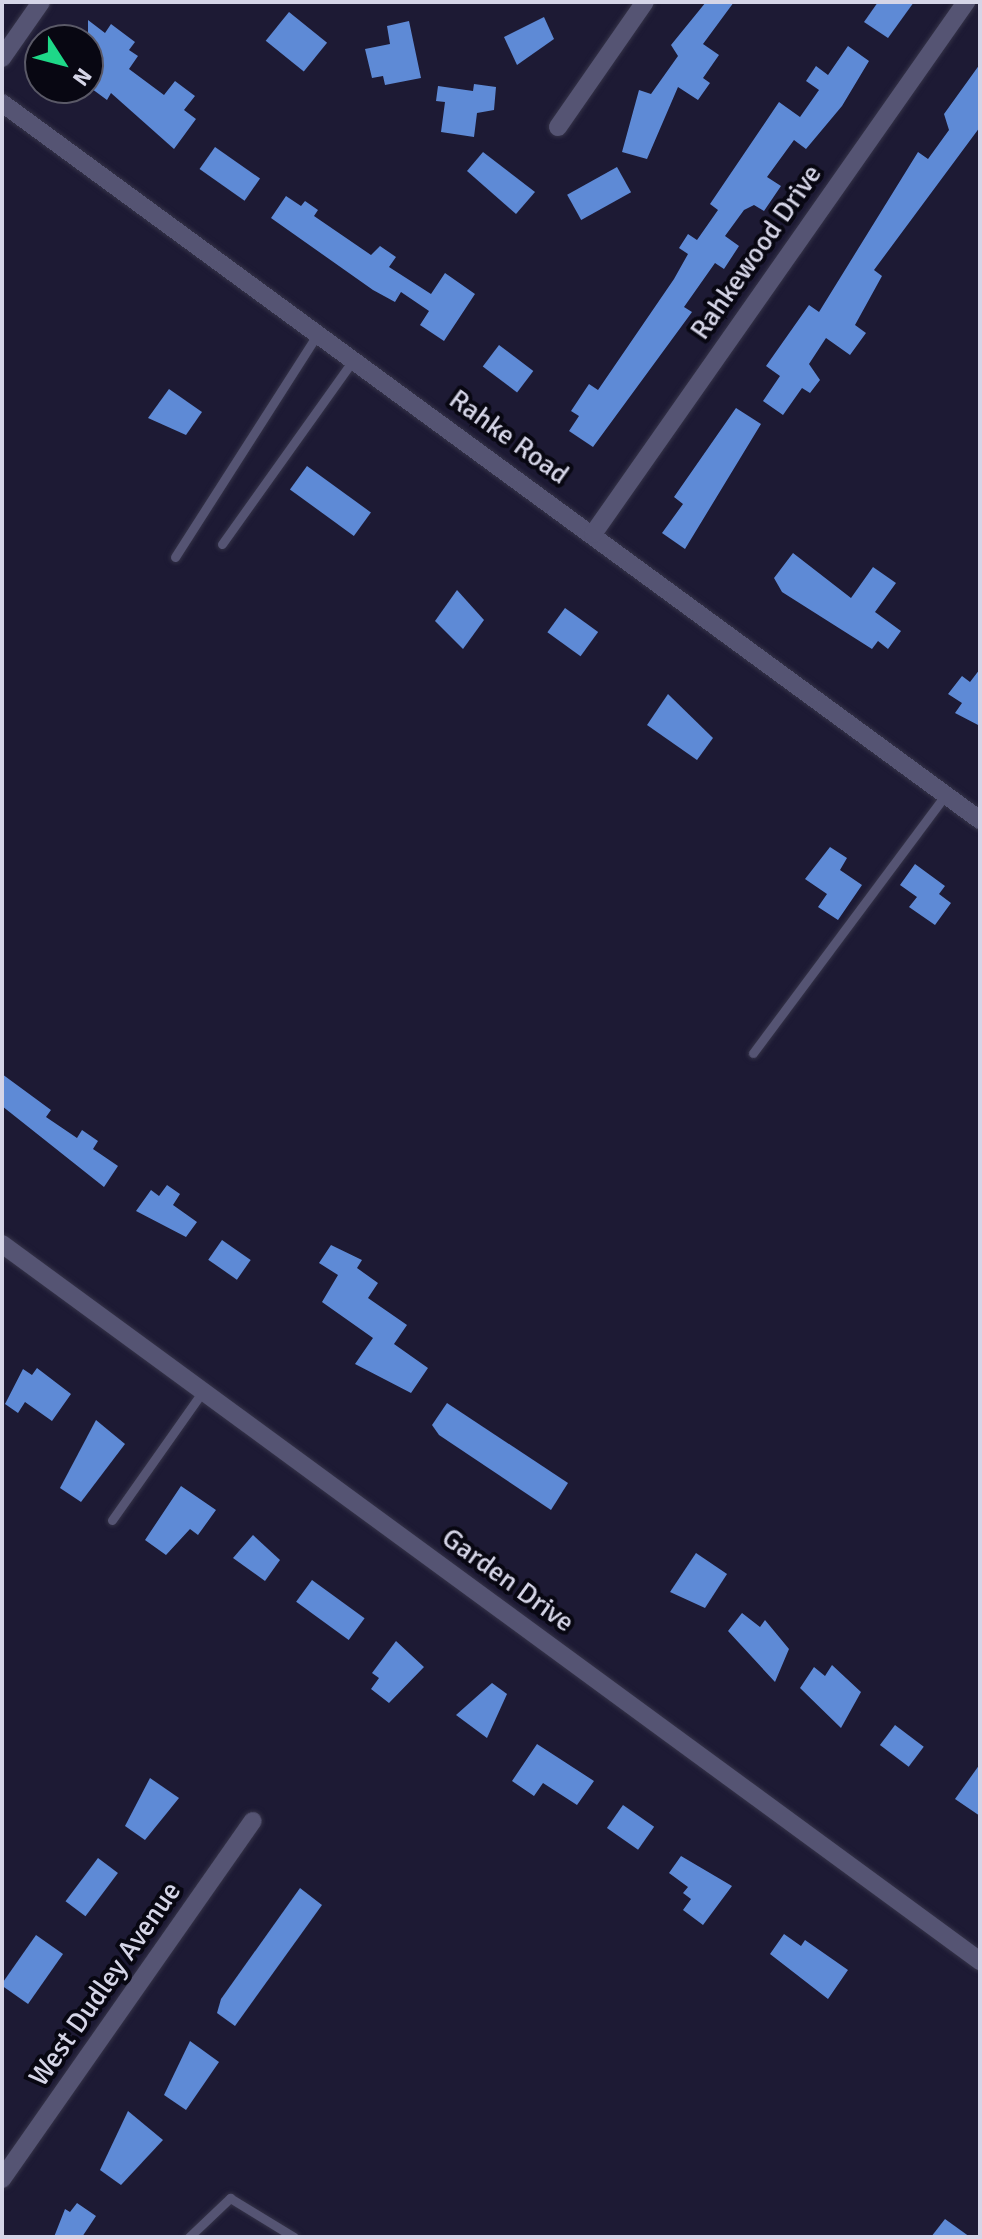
<!DOCTYPE html>
<html>
<head>
<meta charset="utf-8">
<style>
	body { margin:0 }
	#map { position:relative; width:982px; height:2239px; overflow:hidden; background:#1d1a34; font-family:Signika,sans-serif }
	div>[style] { position:absolute }
	.building>* { inset:0; background:#5e8ad6; transform-origin:0 0 }
	.roads { filter:drop-shadow(0 0 2px #353348) drop-shadow(0 0 2px #353348) }
	.service>* { height:9px; margin:-4.5px; padding:0 4.5px; transform-origin:4.5px; border-radius:4.5px; background:#555473 }
	.minor>* { height:18px; margin:-9px; padding:0 9px; transform-origin:9px; border-radius:9px; background:#555473 }
	span { translate:-50% -50%; white-space:nowrap; text-align:center; line-height:1.15; -webkit-text-stroke:8px #080712; paint-order:stroke }
	.street-label { font-size:28px; color:#d5d5e7 }
	.frame { position:absolute; inset:0; border:4px solid #d5d5e7; pointer-events:none }
	.north { position:absolute; left:24px; top:24px; width:80px; height:80px; box-sizing:border-box; background:#080712; border:2px solid #5a5967; border-radius:50%; rotate:126deg; font-size:22px; font-weight:700; line-height:32px; text-align:center; color:#d5d5e7 }
	.north::after { content:''; display:block; margin:auto; width:28px; height:36px; background:#1ed888; clip-path:polygon(50% 0,100% 100%,50% 72%,0 100%) }
</style>
</head>
<body>
<div id="map">
	<div class="building">
		<div style="clip-path:polygon(706px 2px,734px 2px,703px 44px,719px 55px,703px 78px,710px 83px,698px 100px,678px 87px,647px 159px,622px 152px,639px 90px,651px 94px,678px 56px,671px 45px)"></div>
		<div style="clip-path:polygon(878px 2px,914px 2px,888px 38px,864px 22px)"></div>
		<div style="left:289px;top:12px;width:49px;height:37px;rotate:39deg"></div>
		<div style="clip-path:polygon(544px 17px,554px 39px,517px 65px,504px 37px)"></div>
		<div style="clip-path:polygon(88px 20px,105px 33px,111px 24px,135px 42px,129px 50px,138px 56px,129px 69px,164px 95px,175px 81px,195px 96px,184px 110px,196px 119px,174px 149px,111px 93px,107px 100px,88px 86px,98px 68px,88px 60px)"></div>
		<div style="clip-path:polygon(409px 21px,421px 78px,385px 85px,383px 76px,372px 78px,365px 49px,390px 44px,387px 26px)"></div>
		<div style="clip-path:polygon(848px 46px,869px 61px,842px 106px,806px 149px,794px 140px,767px 177px,781px 186px,764px 211px,754px 205px,744px 210px,725px 236px,739px 246px,724px 269px,715px 263px,684px 307px,692px 312px,593px 447px,569px 431px,579px 416px,571px 411px,589px 384px,598px 390px,674px 279px,688px 254px,679px 248px,688px 234px,697px 240px,718px 210px,710px 204px,779px 102px,800px 117px,819px 90px,806px 81px,816px 66px,828px 75px)"></div>
		<div style="clip-path:polygon(980px 64px,980px 127px,874px 270px,882px 276px,855px 325px,866px 333px,850px 355px,826px 338px,809px 364px,820px 380px,810px 393px,802px 388px,783px 415px,763px 401px,780px 376px,766px 366px,809px 305px,819px 312px,918px 152px,928px 159px,949px 130px,944px 114px)"></div>
		<div style="clip-path:polygon(474px 84px,496px 87px,494px 110px,477px 113px,474px 137px,441px 132px,445px 102px,436px 101px,438px 86px,473px 91px)"></div>
		<div style="left:215px;top:147px;width:55px;height:27px;rotate:35deg"></div>
		<div style="clip-path:polygon(483px 152px,535px 192px,516px 214px,467px 171px)"></div>
		<div style="left:617px;top:167px;width:29px;height:57px;rotate:61deg"></div>
		<div style="clip-path:polygon(286px 196px,301px 206px,305px 201px,318px 210px,314px 216px,371px 255px,380px 246px,396px 257px,389px 267px,431px 294px,445px 273px,475px 294px,444px 341px,420px 325px,429px 311px,401px 292px,395px 302px,373px 290px,271px 218px)"></div>
		<div style="left:499px;top:345px;width:43px;height:27px;rotate:37deg"></div>
		<div style="clip-path:polygon(169px 389px,202px 412px,186px 435px,148px 418px)"></div>
		<div style="clip-path:polygon(736px 408px,761px 424px,685px 549px,662px 533px,683px 504px,674px 497px)"></div>
		<div style="left:307px;top:466px;width:79px;height:29px;rotate:36deg"></div>
		<div style="clip-path:polygon(793px 553px,851px 598px,873px 567px,896px 583px,875px 612px,901px 631px,888px 649px,878px 641px,872px 649px,782px 592px,774px 578px)"></div>
		<div style="clip-path:polygon(457px 590px,484px 620px,463px 649px,435px 621px)"></div>
		<div style="left:565px;top:608px;width:41px;height:30px;rotate:36deg"></div>
		<div style="clip-path:polygon(980px 669px,980px 726px,955px 713px,962px 703px,948px 694px,962px 676px,970px 682px)"></div>
		<div style="clip-path:polygon(668px 694px,713px 738px,697px 760px,647px 725px)"></div>
		<div style="clip-path:polygon(830px 847px,847px 858px,840px 870px,862px 885px,838px 920px,818px 907px,827px 894px,805px 879px)"></div>
		<div style="clip-path:polygon(915px 864px,945px 886px,939px 894px,951px 903px,935px 925px,909px 907px,917px 897px,900px 885px)"></div>
		<div style="clip-path:polygon(2px 1074px,51px 1110px,46px 1117px,77px 1138px,82px 1130px,98px 1141px,93px 1149px,118px 1166px,104px 1187px,2px 1106px)"></div>
		<div style="clip-path:polygon(167px 1185px,180px 1194px,173px 1205px,197px 1222px,186px 1237px,136px 1211px,151px 1190px,159px 1196px)"></div>
		<div style="left:222px;top:1240px;width:35px;height:24px;rotate:35deg"></div>
		<div style="clip-path:polygon(331px 1245px,362px 1260px,357px 1268px,378px 1283px,368px 1298px,407px 1325px,394px 1344px,428px 1368px,411px 1393px,355px 1364px,373px 1338px,322px 1302px,338px 1275px,319px 1263px)"></div>
		<div style="clip-path:polygon(37px 1368px,71px 1394px,52px 1421px,25px 1402px,18px 1413px,5px 1404px,23px 1369px,32px 1375px)"></div>
		<div style="clip-path:polygon(447px 1403px,568px 1483px,551px 1510px,439px 1435px,432px 1425px)"></div>
		<div style="clip-path:polygon(96px 1420px,125px 1444px,81px 1502px,60px 1488px)"></div>
		<div style="clip-path:polygon(181px 1486px,216px 1510px,198px 1535px,190px 1529px,166px 1555px,145px 1540px)"></div>
		<div style="clip-path:polygon(253px 1535px,280px 1560px,265px 1581px,233px 1558px)"></div>
		<div style="clip-path:polygon(696px 1553px,727px 1574px,705px 1608px,670px 1592px)"></div>
		<div style="left:312px;top:1580px;width:65px;height:27px;rotate:36deg"></div>
		<div style="clip-path:polygon(742px 1613px,760px 1627px,765px 1620px,789px 1649px,775px 1682px,728px 1631px)"></div>
		<div style="clip-path:polygon(396px 1641px,424px 1667px,389px 1703px,371px 1689px,379px 1678px,372px 1673px)"></div>
		<div style="clip-path:polygon(832px 1665px,861px 1692px,841px 1728px,800px 1688px,814px 1667px,825px 1676px)"></div>
		<div style="clip-path:polygon(492px 1683px,507px 1694px,487px 1738px,456px 1715px)"></div>
		<div style="left:895px;top:1725px;width:36px;height:25px;rotate:37deg"></div>
		<div style="clip-path:polygon(537px 1744px,594px 1781px,577px 1805px,543px 1783px,534px 1796px,512px 1781px)"></div>
		<div style="clip-path:polygon(980px 1764px,980px 1816px,955px 1799px)"></div>
		<div style="clip-path:polygon(150px 1778px,179px 1798px,145px 1840px,125px 1826px)"></div>
		<div style="left:623px;top:1805px;width:38px;height:28px;rotate:35deg"></div>
		<div style="clip-path:polygon(681px 1856px,732px 1886px,703px 1925px,683px 1910px,691px 1899px,683px 1893px,688px 1887px,669px 1873px)"></div>
		<div style="left:98px;top:1858px;width:25px;height:54px;rotate:37deg"></div>
		<div style="clip-path:polygon(300px 1888px,322px 1905px,235px 2026px,217px 2013px,221px 1999px)"></div>
		<div style="clip-path:polygon(784px 1934px,801px 1946px,805px 1940px,848px 1970px,828px 1999px,770px 1954px)"></div>
		<div style="left:36px;top:1935px;width:33px;height:61px;rotate:35deg"></div>
		<div style="clip-path:polygon(190px 2041px,219px 2062px,186px 2110px,164px 2095px)"></div>
		<div style="clip-path:polygon(128px 2111px,163px 2140px,121px 2185px,100px 2170px)"></div>
		<div style="clip-path:polygon(77px 2203px,96px 2216px,82px 2237px,54px 2237px,65px 2209px,70px 2212px)"></div>
		<div style="clip-path:polygon(945px 2219px,970px 2237px,931px 2237px)"></div>
	</div>
	<div class="roads">
		<div class="service">
			<div style="left:222px;top:544px;width:227px;rotate:-54.5deg"></div>
			<div style="left:175px;top:557px;width:266px;rotate:-57.4deg"></div>
			<div style="left:753px;top:1053px;width:322px;rotate:-53.3deg"></div>
			<div style="left:112px;top:1520px;width:158px;rotate:-54.8deg"></div>
			<div style="left:189px;top:2237px;width:57px;rotate:-43.6deg"></div>
			<div style="left:230px;top:2198px;width:75px;rotate:31.4deg"></div>
		</div>
		<div class="minor">
			<div style="left:2px;top:58px;width:68px;rotate:-55.1deg"></div>
			<div style="left:2px;top:103px;width:1213px;rotate:36.25deg"></div>
			<div style="left:558px;top:127px;width:152px;rotate:-55.2deg"></div>
			<div style="left:593px;top:534px;width:650px;rotate:-54.96deg"></div>
			<div style="left:2px;top:1244px;width:1213px;rotate:36.25deg"></div>
			<div style="left:2px;top:2179px;width:437px;rotate:-55deg"></div>
		</div>
	</div>
	<div class="street-label">
		<span style="left:756px;top:252px;rotate:-55deg">Rahkewood Drive</span>
		<span style="left:509px;top:437px;rotate:36deg">Rahke Road</span>
		<span style="left:508px;top:1580px;rotate:36deg">Garden Drive</span>
		<span style="left:105px;top:1984px;rotate:-55deg">West Dudley Avenue</span>
	</div>
	<div class="frame"></div>
	<div class="north">N</div>
</div>
</body>
</html>
